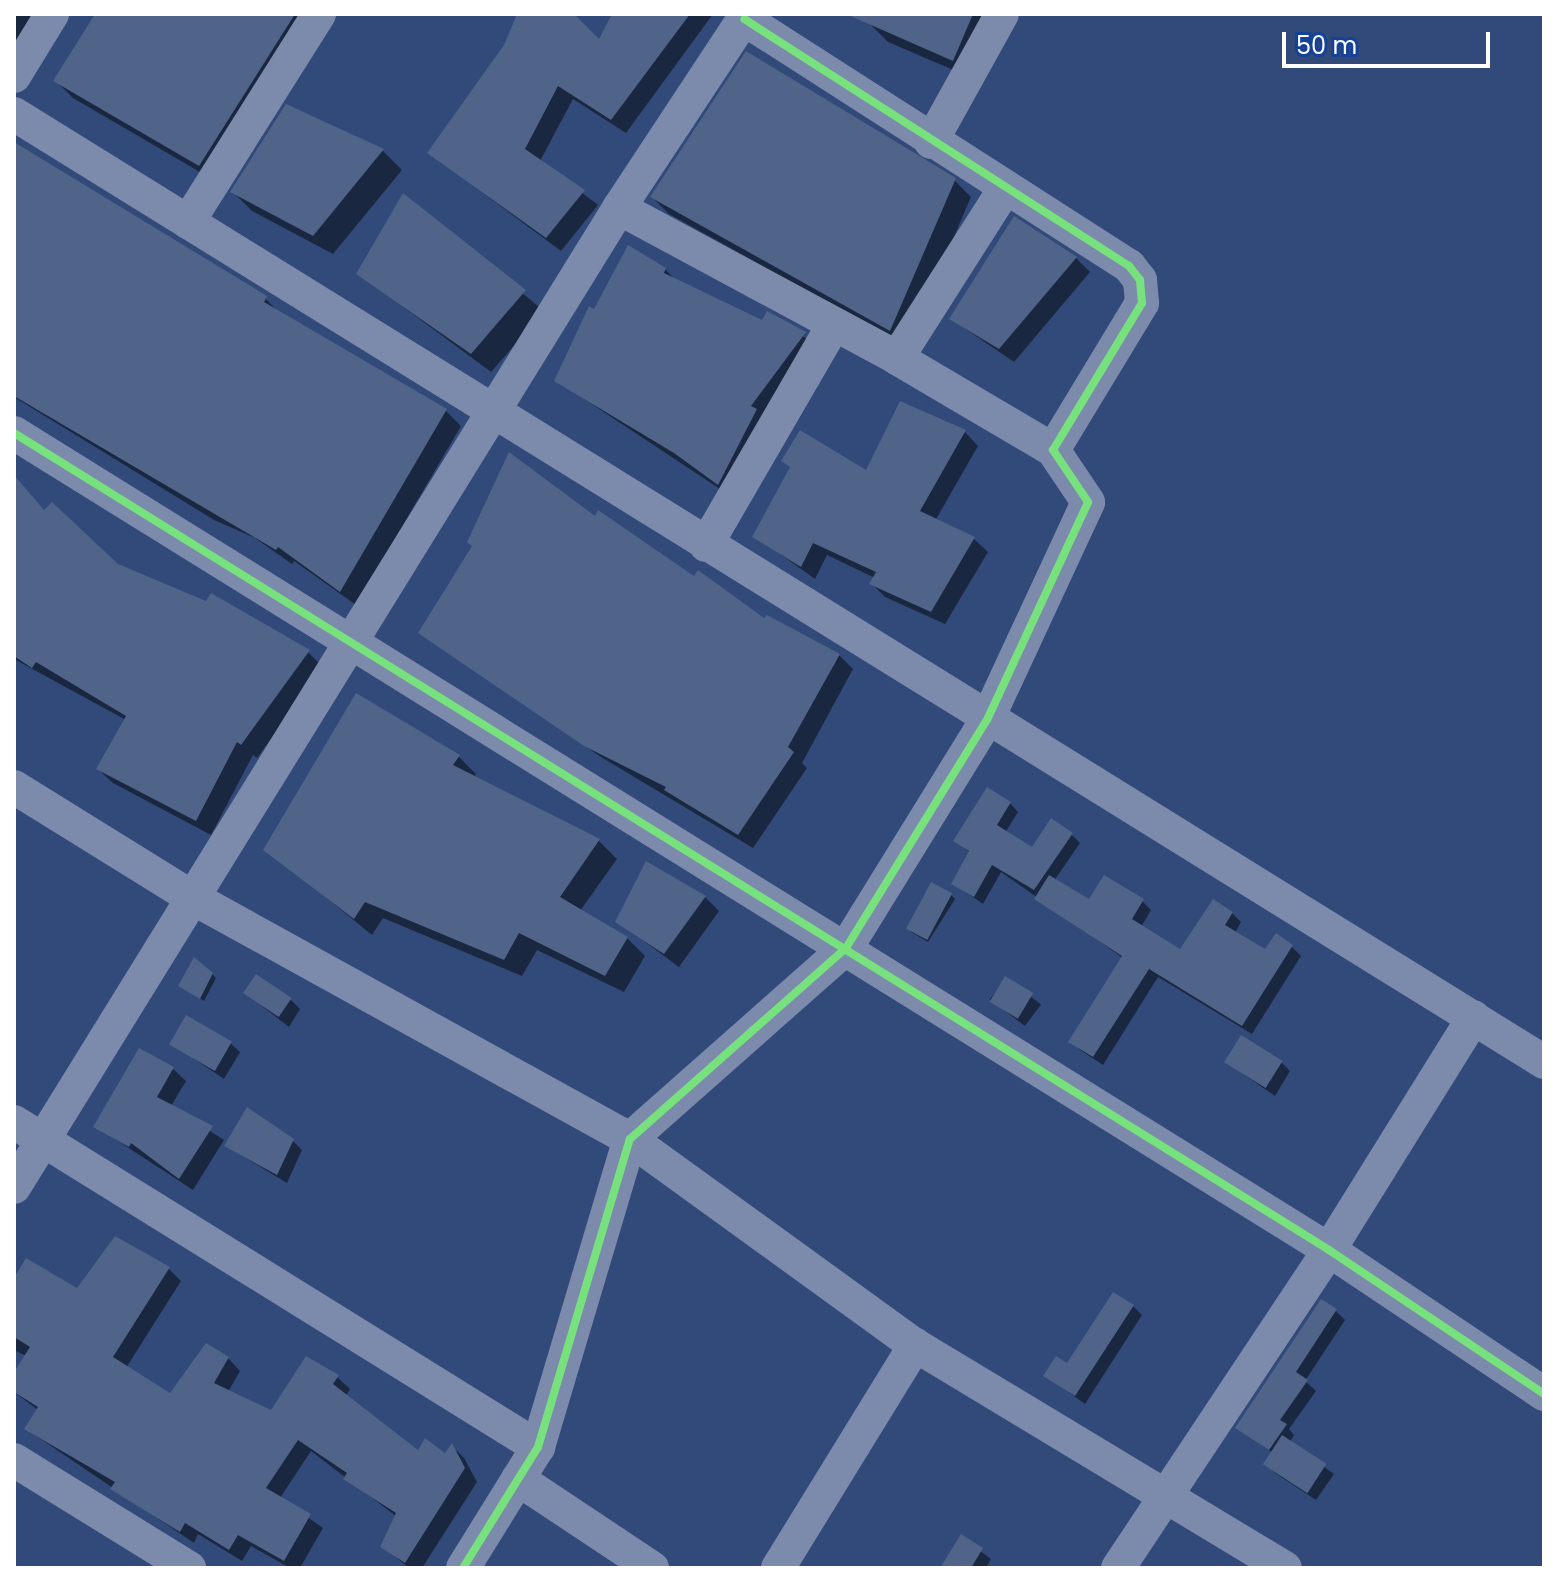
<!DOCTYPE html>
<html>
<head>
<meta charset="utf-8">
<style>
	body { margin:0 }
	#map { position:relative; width:1558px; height:1582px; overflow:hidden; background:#324a79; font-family:Poppins,sans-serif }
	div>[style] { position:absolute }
	.shadow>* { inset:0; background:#0007; transform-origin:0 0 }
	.building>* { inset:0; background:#506388; transform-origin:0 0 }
	.minor>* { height:34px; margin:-17px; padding:0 17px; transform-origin:17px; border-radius:17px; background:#7c8bab }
	.cycleway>* { height:8px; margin:-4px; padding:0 4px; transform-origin:4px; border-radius:4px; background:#77e17e }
	span { translate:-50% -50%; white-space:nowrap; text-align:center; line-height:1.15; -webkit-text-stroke:6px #154196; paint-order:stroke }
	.frame { position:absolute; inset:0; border:16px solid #fff; pointer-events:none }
	.scale { position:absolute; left:1282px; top:32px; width:208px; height:36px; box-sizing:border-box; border:4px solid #fff; border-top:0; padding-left:10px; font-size:24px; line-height:28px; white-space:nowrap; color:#fff; -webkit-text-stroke:6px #154196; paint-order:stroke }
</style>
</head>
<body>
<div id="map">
	<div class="shadow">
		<div style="clip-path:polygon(14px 14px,38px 14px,14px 44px)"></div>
		<div style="clip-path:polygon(98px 14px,327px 14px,217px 182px,73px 98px,56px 81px)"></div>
		<div style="clip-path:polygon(521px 14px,572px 14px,600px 43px,614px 14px,713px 14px,626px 133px,573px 99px,540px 161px,598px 205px,561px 251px,429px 153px,505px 46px)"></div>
		<div style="clip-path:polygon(875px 14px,1000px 14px,972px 78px,888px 42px,869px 23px)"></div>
		<div style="clip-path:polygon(287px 106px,383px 151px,402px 170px,333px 254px,252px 211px,233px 192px)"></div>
		<div style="clip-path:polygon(14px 156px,265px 298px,280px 314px,446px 411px,461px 426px,356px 605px,294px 561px,292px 564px,255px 538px,214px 520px,14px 397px)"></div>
		<div style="clip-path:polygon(954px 180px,971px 197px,907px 346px,669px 214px,652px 197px)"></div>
		<div style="clip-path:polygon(404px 196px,544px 311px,491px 372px,359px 274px)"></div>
		<div style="clip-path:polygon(1076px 258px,1090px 272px,1014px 362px,951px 319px)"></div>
		<div style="clip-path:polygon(665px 269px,677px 282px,763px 322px,768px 313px,819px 347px,732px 497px,557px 381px,595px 312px)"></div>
		<div style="clip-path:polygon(965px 432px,978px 446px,935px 521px,974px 539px,988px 552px,945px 624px,885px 597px,872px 584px,875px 578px,827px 555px,815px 579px,755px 536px,792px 469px,784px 461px,867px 473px)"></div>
		<div style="clip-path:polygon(14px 476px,45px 512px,116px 565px,308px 652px,323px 667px,257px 758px,253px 755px,211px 835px,113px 783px,98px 769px,126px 720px,14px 659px)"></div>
		<div style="clip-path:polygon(595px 518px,765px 621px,839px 655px,853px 669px,802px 763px,807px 768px,753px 848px,601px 757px,421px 633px)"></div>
		<div style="clip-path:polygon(458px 756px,476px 774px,473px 778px,599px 841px,617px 859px,580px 911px,627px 938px,645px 956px,624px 992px,537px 950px,522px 976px,383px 918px,372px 935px,266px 849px)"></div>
		<div style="clip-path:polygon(1010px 803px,1018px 812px,1005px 833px,1033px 849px,1071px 834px,1080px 843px,1054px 881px,1090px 902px,1142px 901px,1151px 910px,1141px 927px,1181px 951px,1232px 913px,1241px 922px,1235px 933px,1266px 951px,1276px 936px,1292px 947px,1301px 956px,1252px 1034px,1158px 977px,1103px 1065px,1080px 1050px,1071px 1041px,1123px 958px,1001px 872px,983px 904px,953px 883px,970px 853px,956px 841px)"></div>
		<div style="clip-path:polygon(647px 864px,705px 897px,719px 911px,679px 967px,617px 921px)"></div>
		<div style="clip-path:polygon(951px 895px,955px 899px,928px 942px,911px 932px)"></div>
		<div style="clip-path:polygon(212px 974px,216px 978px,204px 1001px,180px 986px)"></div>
		<div style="left:1006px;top:978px;width:44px;height:27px;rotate:37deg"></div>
		<div style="clip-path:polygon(245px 993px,291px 1000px,300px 1009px,289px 1027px)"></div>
		<div style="clip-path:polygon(230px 1043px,240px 1052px,224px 1079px,172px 1044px)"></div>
		<div style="clip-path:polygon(1226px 1062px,1281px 1062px,1290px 1071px,1275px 1096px)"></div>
		<div style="clip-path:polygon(173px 1069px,186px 1081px,171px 1106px,224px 1140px,193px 1190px,95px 1126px)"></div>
		<div style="clip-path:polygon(293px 1141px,302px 1150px,287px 1183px,226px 1146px)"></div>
		<div style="clip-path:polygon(169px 1269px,181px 1281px,126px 1368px,170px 1396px,228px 1358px,240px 1371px,228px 1392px,272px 1413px,337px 1377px,350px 1389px,346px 1396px,418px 1453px,445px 1456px,452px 1446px,464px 1458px,477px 1482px,422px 1568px,409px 1568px,382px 1546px,397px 1517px,311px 1451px,280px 1498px,323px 1528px,300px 1568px,290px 1568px,251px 1546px,242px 1561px,198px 1534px,194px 1543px,26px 1429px,38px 1410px,14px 1392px,14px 1376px,26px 1356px,14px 1350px,14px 1282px,78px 1290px)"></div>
		<div style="clip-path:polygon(1133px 1306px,1142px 1315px,1085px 1404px,1046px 1376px,1068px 1366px)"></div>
		<div style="clip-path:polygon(1336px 1311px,1345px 1320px,1305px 1381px,1316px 1391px,1289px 1429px,1294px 1435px,1290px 1442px,1334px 1474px,1316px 1500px,1275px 1473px,1266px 1464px,1273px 1453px,1238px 1427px)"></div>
		<div style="clip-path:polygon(961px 1537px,991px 1559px,986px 1568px,942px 1568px)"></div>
	</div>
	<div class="building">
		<div style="clip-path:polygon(95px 14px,295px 14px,199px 166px,53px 81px)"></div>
		<div style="clip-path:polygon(517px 14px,574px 14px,599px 39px,612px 14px,690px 14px,611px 120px,558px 86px,525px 149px,585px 190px,546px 238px,427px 153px,504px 45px)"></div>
		<div style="clip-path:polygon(846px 14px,973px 14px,953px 61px)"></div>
		<div style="clip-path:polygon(746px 51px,956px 178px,890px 331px,650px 197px)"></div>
		<div style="clip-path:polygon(286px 104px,384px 149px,313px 236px,230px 192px)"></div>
		<div style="clip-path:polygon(14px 142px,267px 296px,264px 302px,447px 409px,340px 592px,278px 547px,276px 550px,14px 396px)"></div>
		<div style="clip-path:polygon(403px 193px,526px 290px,471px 354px,356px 274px)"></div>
		<div style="clip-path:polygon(1014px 216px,1077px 257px,999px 349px,949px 319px)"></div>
		<div style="clip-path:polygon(628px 245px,666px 268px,664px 273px,762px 320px,767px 311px,806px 332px,751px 406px,757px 409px,718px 485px,674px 453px,554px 381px,589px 306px,594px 309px)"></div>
		<div style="clip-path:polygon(900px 401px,966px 430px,920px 511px,975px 537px,931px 612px,869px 584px,876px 572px,813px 543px,801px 567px,752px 537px,790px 467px,781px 461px,800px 430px,866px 470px)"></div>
		<div style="clip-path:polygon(509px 452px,595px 516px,598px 510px,694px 576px,698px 570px,764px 618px,767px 615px,840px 654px,788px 747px,794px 752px,738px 835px,664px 790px,666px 787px,584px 746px,418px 633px,472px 546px,467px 542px)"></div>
		<div style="clip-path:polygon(14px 475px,44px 510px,52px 502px,118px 564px,206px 601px,211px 593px,310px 650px,241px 745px,237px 742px,196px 821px,96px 769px,126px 716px,36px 662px,32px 668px,14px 656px)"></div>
		<div style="clip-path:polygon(356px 693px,460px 755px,453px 765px,600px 839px,560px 897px,628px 937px,605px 976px,519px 933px,504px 960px,365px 902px,354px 919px,263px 850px)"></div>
		<div style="clip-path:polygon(987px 787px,1011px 802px,997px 825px,1032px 847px,1051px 818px,1073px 833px,1034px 890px,992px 865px,974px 897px,951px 884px,969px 851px,953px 841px)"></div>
		<div style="clip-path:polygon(646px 861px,706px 896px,664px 954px,615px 922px)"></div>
		<div style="clip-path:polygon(1049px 875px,1089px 899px,1104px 875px,1144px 899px,1132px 919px,1180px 949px,1213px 899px,1233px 912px,1225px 925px,1265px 949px,1276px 933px,1293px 945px,1242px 1026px,1149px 969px,1093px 1057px,1068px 1042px,1122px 956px,1034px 899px)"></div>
		<div style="left:931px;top:882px;width:24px;height:53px;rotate:28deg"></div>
		<div style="clip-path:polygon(194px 957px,213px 973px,200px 999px,178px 986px)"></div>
		<div style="left:256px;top:974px;width:43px;height:23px;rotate:34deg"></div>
		<div style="left:1005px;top:976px;width:33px;height:30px;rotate:31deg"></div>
		<div style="left:186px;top:1015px;width:53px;height:34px;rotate:30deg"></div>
		<div style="left:1241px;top:1035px;width:49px;height:32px;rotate:32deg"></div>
		<div style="clip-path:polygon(139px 1048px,174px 1067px,157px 1097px,213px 1126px,179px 1179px,131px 1143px,129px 1147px,93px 1127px)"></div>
		<div style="clip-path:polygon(247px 1107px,294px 1139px,277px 1175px,224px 1146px)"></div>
		<div style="clip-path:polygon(115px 1236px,170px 1267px,113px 1357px,170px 1393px,206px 1343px,229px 1357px,214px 1383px,271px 1410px,306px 1356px,339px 1375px,333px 1384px,418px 1450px,425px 1438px,445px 1453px,452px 1443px,465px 1468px,405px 1563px,380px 1547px,396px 1513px,343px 1479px,347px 1473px,298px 1440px,266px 1488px,311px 1514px,284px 1561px,238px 1535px,229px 1550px,185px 1523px,180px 1532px,110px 1489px,115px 1482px,24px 1429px,38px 1407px,14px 1392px,14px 1372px,30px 1347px,14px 1337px,14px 1278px,26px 1258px,77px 1288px)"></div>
		<div style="clip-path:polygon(1113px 1292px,1134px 1305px,1075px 1396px,1043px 1376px,1056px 1356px,1067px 1363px)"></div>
		<div style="clip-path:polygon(1321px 1299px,1337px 1309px,1296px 1372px,1308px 1380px,1280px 1420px,1287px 1424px,1269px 1450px,1235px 1428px)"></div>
		<div style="left:1282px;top:1435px;width:53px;height:35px;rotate:33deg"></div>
		<div style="clip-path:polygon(961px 1534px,983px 1548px,971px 1568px,940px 1568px)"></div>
	</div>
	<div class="minor">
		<div style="left:14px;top:76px;width:73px;rotate:-58.5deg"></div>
		<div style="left:14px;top:114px;width:1800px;rotate:31.78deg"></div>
		<div style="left:931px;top:142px;width:146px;rotate:-61deg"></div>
		<div style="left:619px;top:208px;width:316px;rotate:28.3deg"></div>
		<div style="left:897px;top:358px;width:181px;rotate:30.5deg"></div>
		<div style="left:188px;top:222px;width:246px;rotate:-57.8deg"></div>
		<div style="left:897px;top:358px;width:199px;rotate:-57.5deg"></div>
		<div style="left:14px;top:433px;width:1548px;rotate:31.85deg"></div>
		<div style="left:1329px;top:1250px;width:259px;rotate:33.8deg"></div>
		<div style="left:706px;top:545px;width:255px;rotate:-59.9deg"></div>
		<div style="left:14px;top:787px;width:211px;rotate:31.8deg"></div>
		<div style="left:193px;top:898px;width:499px;rotate:28.9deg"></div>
		<div style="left:630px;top:1139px;width:352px;rotate:35.9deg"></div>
		<div style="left:915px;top:1345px;width:432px;rotate:31.1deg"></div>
		<div style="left:14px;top:1122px;width:617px;rotate:31.81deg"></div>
		<div style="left:14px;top:1187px;width:1151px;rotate:-58.28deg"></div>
		<div style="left:619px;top:208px;width:232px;rotate:-56.6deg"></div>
		<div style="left:14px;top:1460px;width:206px;rotate:31.7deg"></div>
		<div style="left:518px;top:1479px;width:161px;rotate:33.6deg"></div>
		<div style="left:463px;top:1568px;width:142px;rotate:-58.2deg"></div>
		<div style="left:538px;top:1447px;width:321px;rotate:-73.4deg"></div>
		<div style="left:630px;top:1139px;width:288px;rotate:-41.5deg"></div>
		<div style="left:846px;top:948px;width:268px;rotate:-58.3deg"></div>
		<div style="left:987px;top:720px;width:240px;rotate:-65.1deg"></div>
		<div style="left:1088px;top:502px;width:63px;rotate:-123.9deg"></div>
		<div style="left:1053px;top:450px;width:172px;rotate:-58.8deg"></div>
		<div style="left:1142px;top:303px;width:23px;rotate:-95deg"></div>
		<div style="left:1140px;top:280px;width:18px;rotate:-128deg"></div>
		<div style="left:1129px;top:266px;width:457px;rotate:-147.3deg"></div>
		<div style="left:778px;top:1568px;width:262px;rotate:-58.4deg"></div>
		<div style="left:1118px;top:1568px;width:382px;rotate:-56.4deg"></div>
		<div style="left:1329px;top:1250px;width:274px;rotate:-58.1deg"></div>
	</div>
	<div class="cycleway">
		<div style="left:14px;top:433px;width:1548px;rotate:31.85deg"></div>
		<div style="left:1329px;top:1250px;width:259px;rotate:33.8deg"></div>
		<div style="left:463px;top:1568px;width:142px;rotate:-58.2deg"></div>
		<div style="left:538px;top:1447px;width:321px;rotate:-73.4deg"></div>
		<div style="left:630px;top:1139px;width:288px;rotate:-41.5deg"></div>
		<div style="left:846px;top:948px;width:268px;rotate:-58.3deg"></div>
		<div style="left:987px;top:720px;width:240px;rotate:-65.1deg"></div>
		<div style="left:1088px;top:502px;width:63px;rotate:-123.9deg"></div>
		<div style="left:1053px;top:450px;width:172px;rotate:-58.8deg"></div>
		<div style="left:1142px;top:303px;width:23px;rotate:-95deg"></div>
		<div style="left:1140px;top:280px;width:18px;rotate:-128deg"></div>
		<div style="left:1129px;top:266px;width:457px;rotate:-147.3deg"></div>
	</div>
	<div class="frame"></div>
	<div class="scale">50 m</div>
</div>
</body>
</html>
